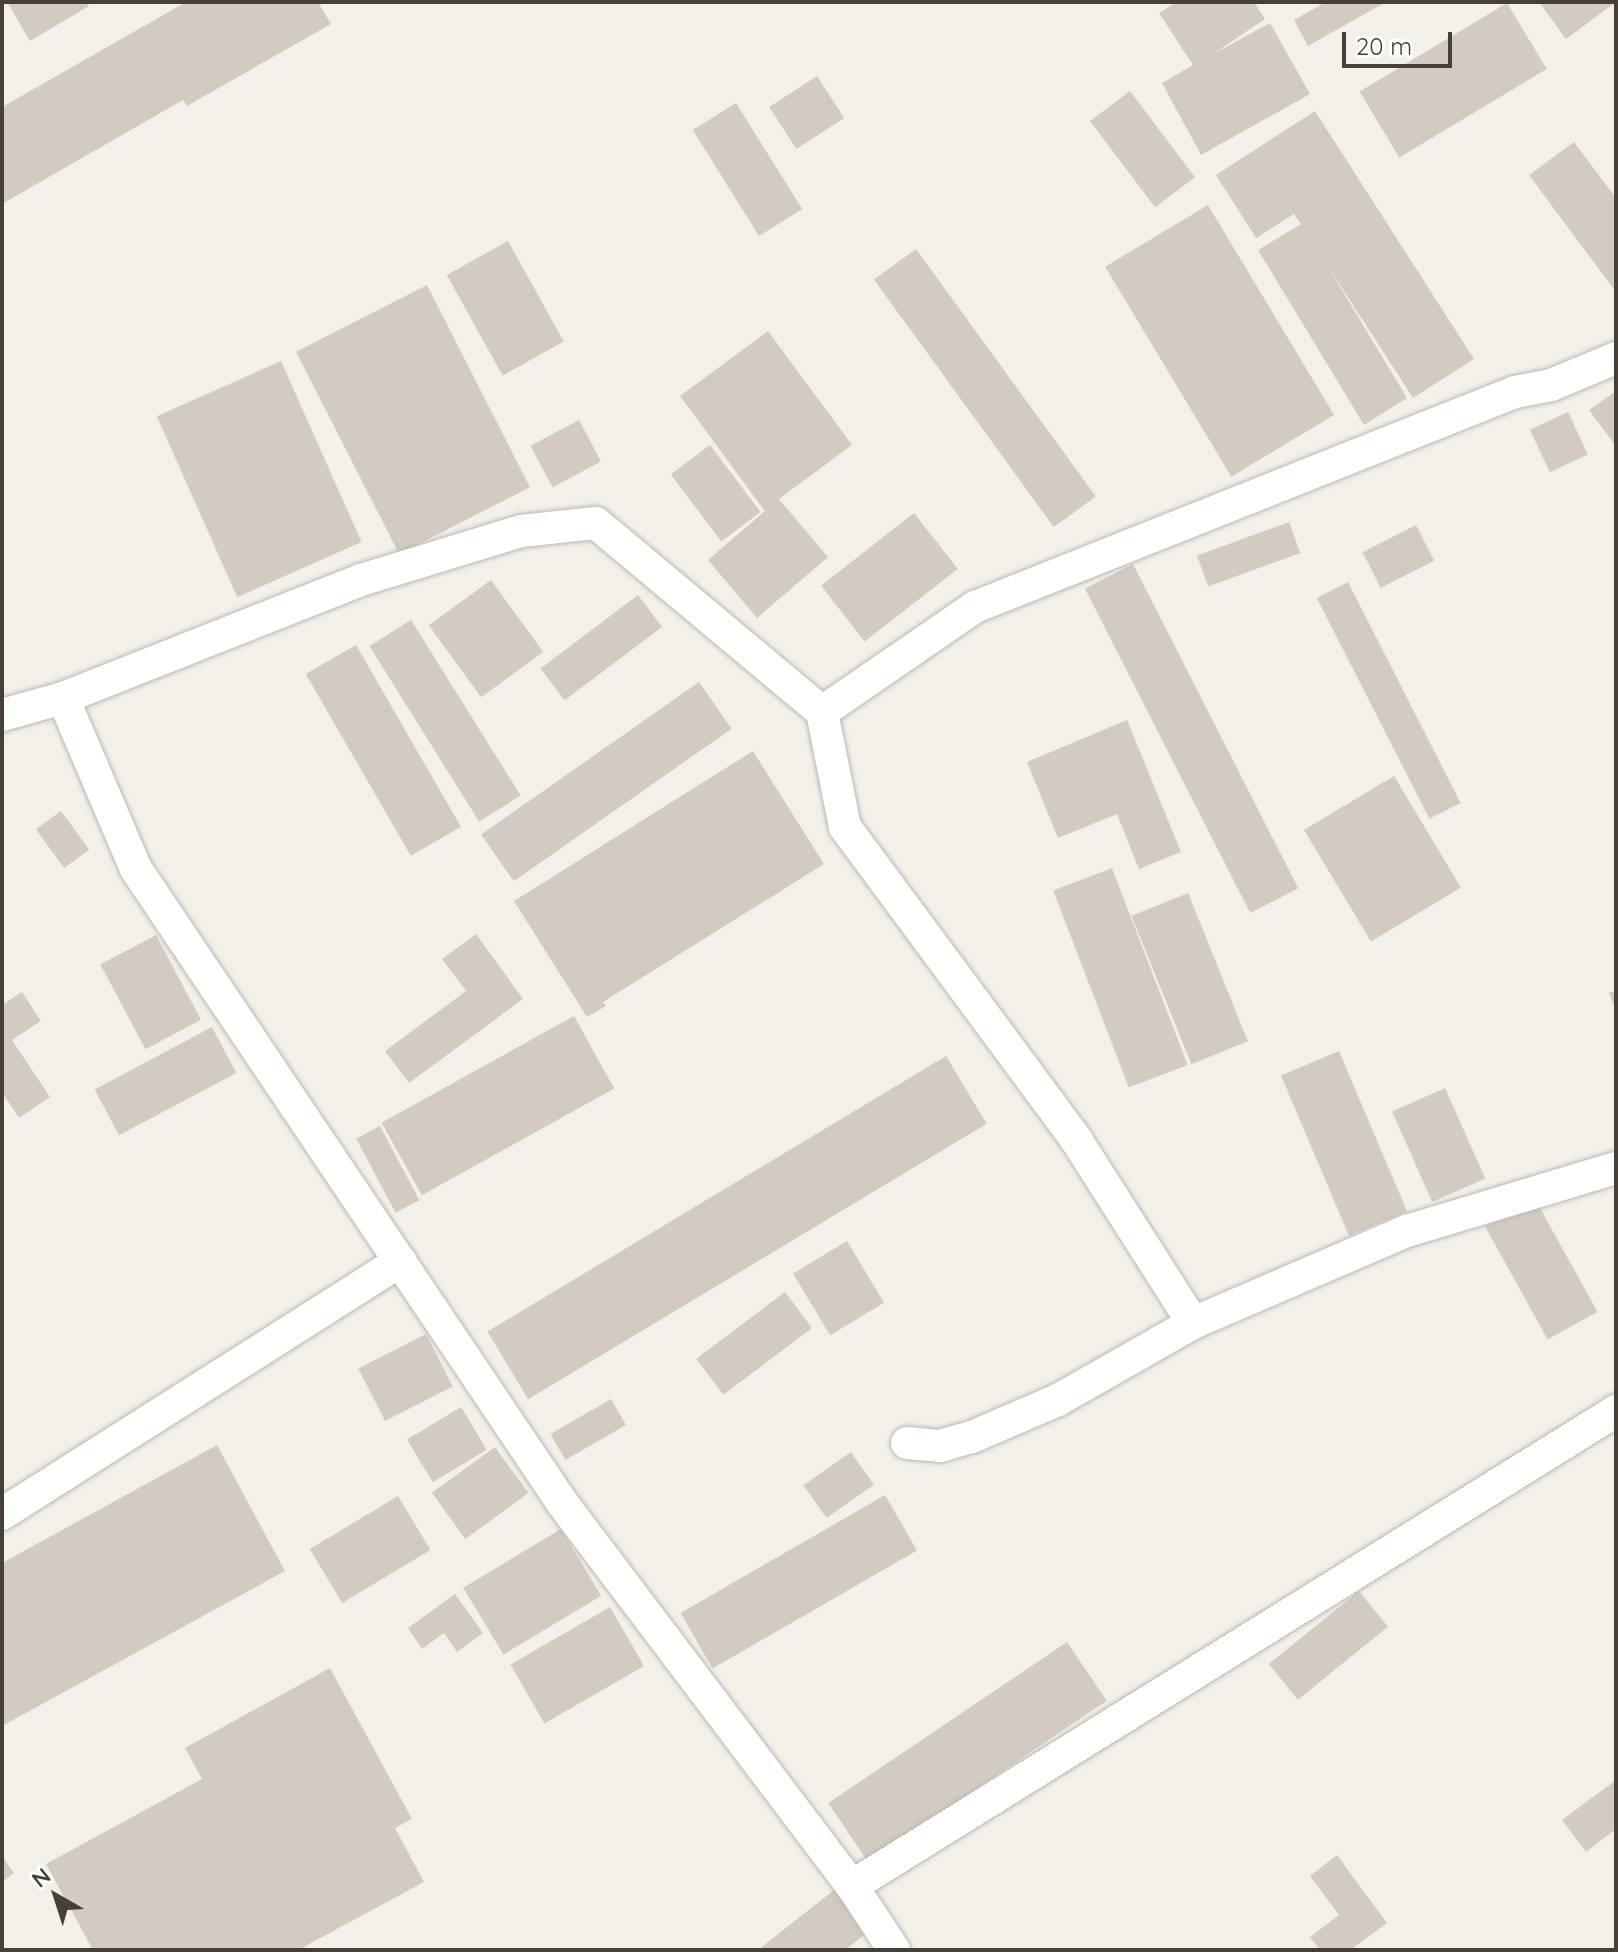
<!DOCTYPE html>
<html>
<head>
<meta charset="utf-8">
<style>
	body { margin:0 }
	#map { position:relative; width:1618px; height:1952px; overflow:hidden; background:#f3f0ea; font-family:Quicksand,sans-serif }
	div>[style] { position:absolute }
	.building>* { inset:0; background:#d3cbc1; transform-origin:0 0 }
	.roads { filter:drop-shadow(0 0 2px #bdb7ae) drop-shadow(0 0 2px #bdb7ae) }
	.minor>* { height:32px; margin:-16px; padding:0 16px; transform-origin:16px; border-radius:16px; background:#fff }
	span { translate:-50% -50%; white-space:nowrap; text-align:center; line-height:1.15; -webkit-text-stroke:6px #fff; paint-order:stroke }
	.frame { position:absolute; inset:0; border:4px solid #464039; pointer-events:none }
	.north { position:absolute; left:16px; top:1856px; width:80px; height:80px; -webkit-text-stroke:6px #fff; paint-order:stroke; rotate:321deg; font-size:22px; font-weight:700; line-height:32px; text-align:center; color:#464039 }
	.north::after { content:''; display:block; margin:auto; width:28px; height:36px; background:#464039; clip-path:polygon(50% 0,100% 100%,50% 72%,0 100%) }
	.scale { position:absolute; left:1342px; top:32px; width:110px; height:36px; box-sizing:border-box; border:4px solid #464039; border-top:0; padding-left:10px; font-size:24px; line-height:28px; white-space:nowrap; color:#464039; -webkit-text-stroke:6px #fff; paint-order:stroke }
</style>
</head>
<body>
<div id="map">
	<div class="building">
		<div style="clip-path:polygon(7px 2px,87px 2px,89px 6px,30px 41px)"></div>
		<div style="clip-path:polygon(186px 2px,318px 2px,331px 24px,187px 106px,183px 100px,2px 204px,2px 107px)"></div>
		<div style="clip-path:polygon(1176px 2px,1254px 2px,1265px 19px,1213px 54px,1270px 23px,1310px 94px,1201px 155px,1162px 83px,1193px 65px,1159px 13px)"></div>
		<div style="clip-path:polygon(1326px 2px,1386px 2px,1308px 46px,1294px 20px)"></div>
		<div style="clip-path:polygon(1539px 2px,1616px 2px,1566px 39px)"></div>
		<div style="left:1507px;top:3px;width:77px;height:172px;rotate:59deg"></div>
		<div style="left:817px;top:76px;width:50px;height:57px;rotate:57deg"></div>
		<div style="left:1130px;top:91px;width:108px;height:50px;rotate:53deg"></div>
		<div style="left:736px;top:103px;width:125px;height:51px;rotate:58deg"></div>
		<div style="clip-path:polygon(1315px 111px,1474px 359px,1413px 398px,1327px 265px,1407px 398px,1364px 425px,1258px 250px,1301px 224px,1294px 214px,1256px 238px,1216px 175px)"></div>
		<div style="clip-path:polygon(1574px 142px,1616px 198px,1616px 292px,1529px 175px)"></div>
		<div style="left:1208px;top:205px;width:245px;height:120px;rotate:59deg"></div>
		<div style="left:508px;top:241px;width:115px;height:70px;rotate:61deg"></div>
		<div style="left:916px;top:249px;width:306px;height:52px;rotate:54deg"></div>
		<div style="left:427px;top:285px;width:227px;height:147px;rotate:63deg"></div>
		<div style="clip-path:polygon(768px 331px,852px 445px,779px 499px,828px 557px,757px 618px,708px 560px,765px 511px,680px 396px)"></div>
		<div style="left:281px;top:361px;width:198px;height:136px;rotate:66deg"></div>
		<div style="clip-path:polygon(1616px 391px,1616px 446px,1589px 410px)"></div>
		<div style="left:1568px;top:412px;width:47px;height:42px;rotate:65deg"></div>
		<div style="left:579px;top:420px;width:47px;height:55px;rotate:62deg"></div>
		<div style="left:710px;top:445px;width:84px;height:49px;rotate:53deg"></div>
		<div style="left:914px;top:513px;width:71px;height:118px;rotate:52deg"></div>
		<div style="left:1289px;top:522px;width:33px;height:98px;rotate:70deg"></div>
		<div style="left:1416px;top:525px;width:40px;height:60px;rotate:63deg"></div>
		<div style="left:1133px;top:564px;width:364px;height:54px;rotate:63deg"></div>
		<div style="left:491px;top:580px;width:89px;height:77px;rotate:54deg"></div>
		<div style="left:1348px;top:582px;width:248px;height:35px;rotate:63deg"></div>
		<div style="left:638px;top:595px;width:40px;height:122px;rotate:53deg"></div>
		<div style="left:411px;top:620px;width:207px;height:49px;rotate:58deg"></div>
		<div style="left:356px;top:645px;width:210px;height:58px;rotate:60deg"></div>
		<div style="left:699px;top:682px;width:57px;height:266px;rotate:55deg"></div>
		<div style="clip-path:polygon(1127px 720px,1181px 852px,1139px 869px,1117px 814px,1058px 838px,1027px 762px)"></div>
		<div style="clip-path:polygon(753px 751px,824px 864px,603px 1002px,606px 1006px,587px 1017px,514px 901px)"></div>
		<div style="left:1394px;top:776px;width:130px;height:105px;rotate:59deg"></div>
		<div style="left:61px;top:811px;width:48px;height:31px;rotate:54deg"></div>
		<div style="left:1112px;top:868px;width:211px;height:63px;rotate:69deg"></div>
		<div style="left:1188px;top:893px;width:160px;height:61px;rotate:68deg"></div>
		<div style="clip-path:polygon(476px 934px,523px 999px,409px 1083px,385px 1051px,466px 991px,442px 959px)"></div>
		<div style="left:156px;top:935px;width:96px;height:63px;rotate:62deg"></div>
		<div style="clip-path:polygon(1616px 990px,1616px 1010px,1609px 993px)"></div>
		<div style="clip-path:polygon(22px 992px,41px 1021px,12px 1040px,50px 1097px,19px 1118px,2px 1092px,2px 1005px)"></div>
		<div style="left:574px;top:1016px;width:83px;height:220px;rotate:61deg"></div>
		<div style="left:212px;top:1027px;width:52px;height:133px;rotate:62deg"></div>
		<div style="left:1339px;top:1051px;width:174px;height:63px;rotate:67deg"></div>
		<div style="left:946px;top:1056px;width:79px;height:535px;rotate:59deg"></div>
		<div style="left:1445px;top:1088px;width:99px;height:58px;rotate:66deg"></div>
		<div style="left:380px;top:1126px;width:84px;height:27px;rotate:62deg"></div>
		<div style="left:1535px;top:1199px;width:129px;height:57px;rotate:61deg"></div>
		<div style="left:847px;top:1241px;width:72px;height:63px;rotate:59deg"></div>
		<div style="left:785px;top:1292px;width:45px;height:111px;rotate:53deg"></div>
		<div style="left:426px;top:1334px;width:59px;height:76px;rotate:63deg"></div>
		<div style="left:611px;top:1399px;width:30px;height:70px;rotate:60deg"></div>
		<div style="left:461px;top:1407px;width:50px;height:63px;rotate:59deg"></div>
		<div style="clip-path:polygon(217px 1445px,285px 1571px,2px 1726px,2px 1563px)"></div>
		<div style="left:495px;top:1447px;width:57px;height:78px;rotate:54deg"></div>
		<div style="left:851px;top:1452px;width:40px;height:58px;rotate:55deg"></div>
		<div style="left:885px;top:1495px;width:64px;height:236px;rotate:60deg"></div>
		<div style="left:398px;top:1496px;width:63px;height:103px;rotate:59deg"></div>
		<div style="left:561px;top:1529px;width:78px;height:114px;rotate:59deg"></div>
		<div style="left:1359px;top:1591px;width:46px;height:116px;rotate:51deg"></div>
		<div style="clip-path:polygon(455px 1594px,483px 1633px,457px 1652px,444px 1633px,422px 1649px,408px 1628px)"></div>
		<div style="left:610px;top:1607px;width:68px;height:115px;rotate:60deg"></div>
		<div style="left:1067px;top:1642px;width:71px;height:288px;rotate:56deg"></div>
		<div style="clip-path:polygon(330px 1668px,412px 1819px,395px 1828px,424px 1882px,298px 1950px,93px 1950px,46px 1864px,202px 1779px,185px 1748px)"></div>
		<div style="clip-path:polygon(1616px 1780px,1616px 1829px,1586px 1852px,1562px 1820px)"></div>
		<div style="clip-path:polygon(1337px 1855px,1387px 1923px,1350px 1950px,1320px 1950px,1310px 1937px,1339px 1915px,1310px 1876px)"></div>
		<div style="clip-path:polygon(2px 1856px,14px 1873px,2px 1882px)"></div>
		<div style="clip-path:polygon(834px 1890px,867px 1933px,845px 1950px,758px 1950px)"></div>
	</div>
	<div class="roads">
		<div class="minor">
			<div style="left:63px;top:698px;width:186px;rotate:66.9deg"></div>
			<div style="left:136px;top:869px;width:765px;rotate:56.08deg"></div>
			<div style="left:563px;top:1504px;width:479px;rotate:52.9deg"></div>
			<div style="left:852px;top:1886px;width:77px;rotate:56.7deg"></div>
			<div style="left:822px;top:712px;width:186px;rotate:-34.5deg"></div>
			<div style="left:975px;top:607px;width:581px;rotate:-21.71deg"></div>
			<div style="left:1515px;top:392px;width:37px;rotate:-11deg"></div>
			<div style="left:1551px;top:385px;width:70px;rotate:-22.6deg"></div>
			<div style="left:2px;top:715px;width:63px;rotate:-15.6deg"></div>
			<div style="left:63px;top:698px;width:321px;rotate:-21.6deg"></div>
			<div style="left:361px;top:580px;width:167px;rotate:-17deg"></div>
			<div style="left:521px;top:531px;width:75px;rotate:-6.1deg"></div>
			<div style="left:596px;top:523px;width:295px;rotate:39.9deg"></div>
			<div style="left:822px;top:712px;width:117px;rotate:78.7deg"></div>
			<div style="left:845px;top:827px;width:390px;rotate:53.5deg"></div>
			<div style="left:1077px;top:1141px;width:216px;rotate:57.5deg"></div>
			<div style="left:907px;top:1443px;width:33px;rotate:5deg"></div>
			<div style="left:940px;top:1446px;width:33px;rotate:-16deg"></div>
			<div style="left:972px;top:1437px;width:94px;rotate:-23.3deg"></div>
			<div style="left:1058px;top:1400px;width:155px;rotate:-29.7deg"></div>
			<div style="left:1193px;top:1323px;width:233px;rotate:-23.3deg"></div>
			<div style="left:1407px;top:1231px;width:218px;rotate:-16.8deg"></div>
			<div style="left:2px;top:1514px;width:472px;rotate:-32.4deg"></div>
			<div style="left:852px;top:1886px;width:900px;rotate:-31.87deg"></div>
		</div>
	</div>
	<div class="frame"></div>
	<div class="north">N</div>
	<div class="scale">20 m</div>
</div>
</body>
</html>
